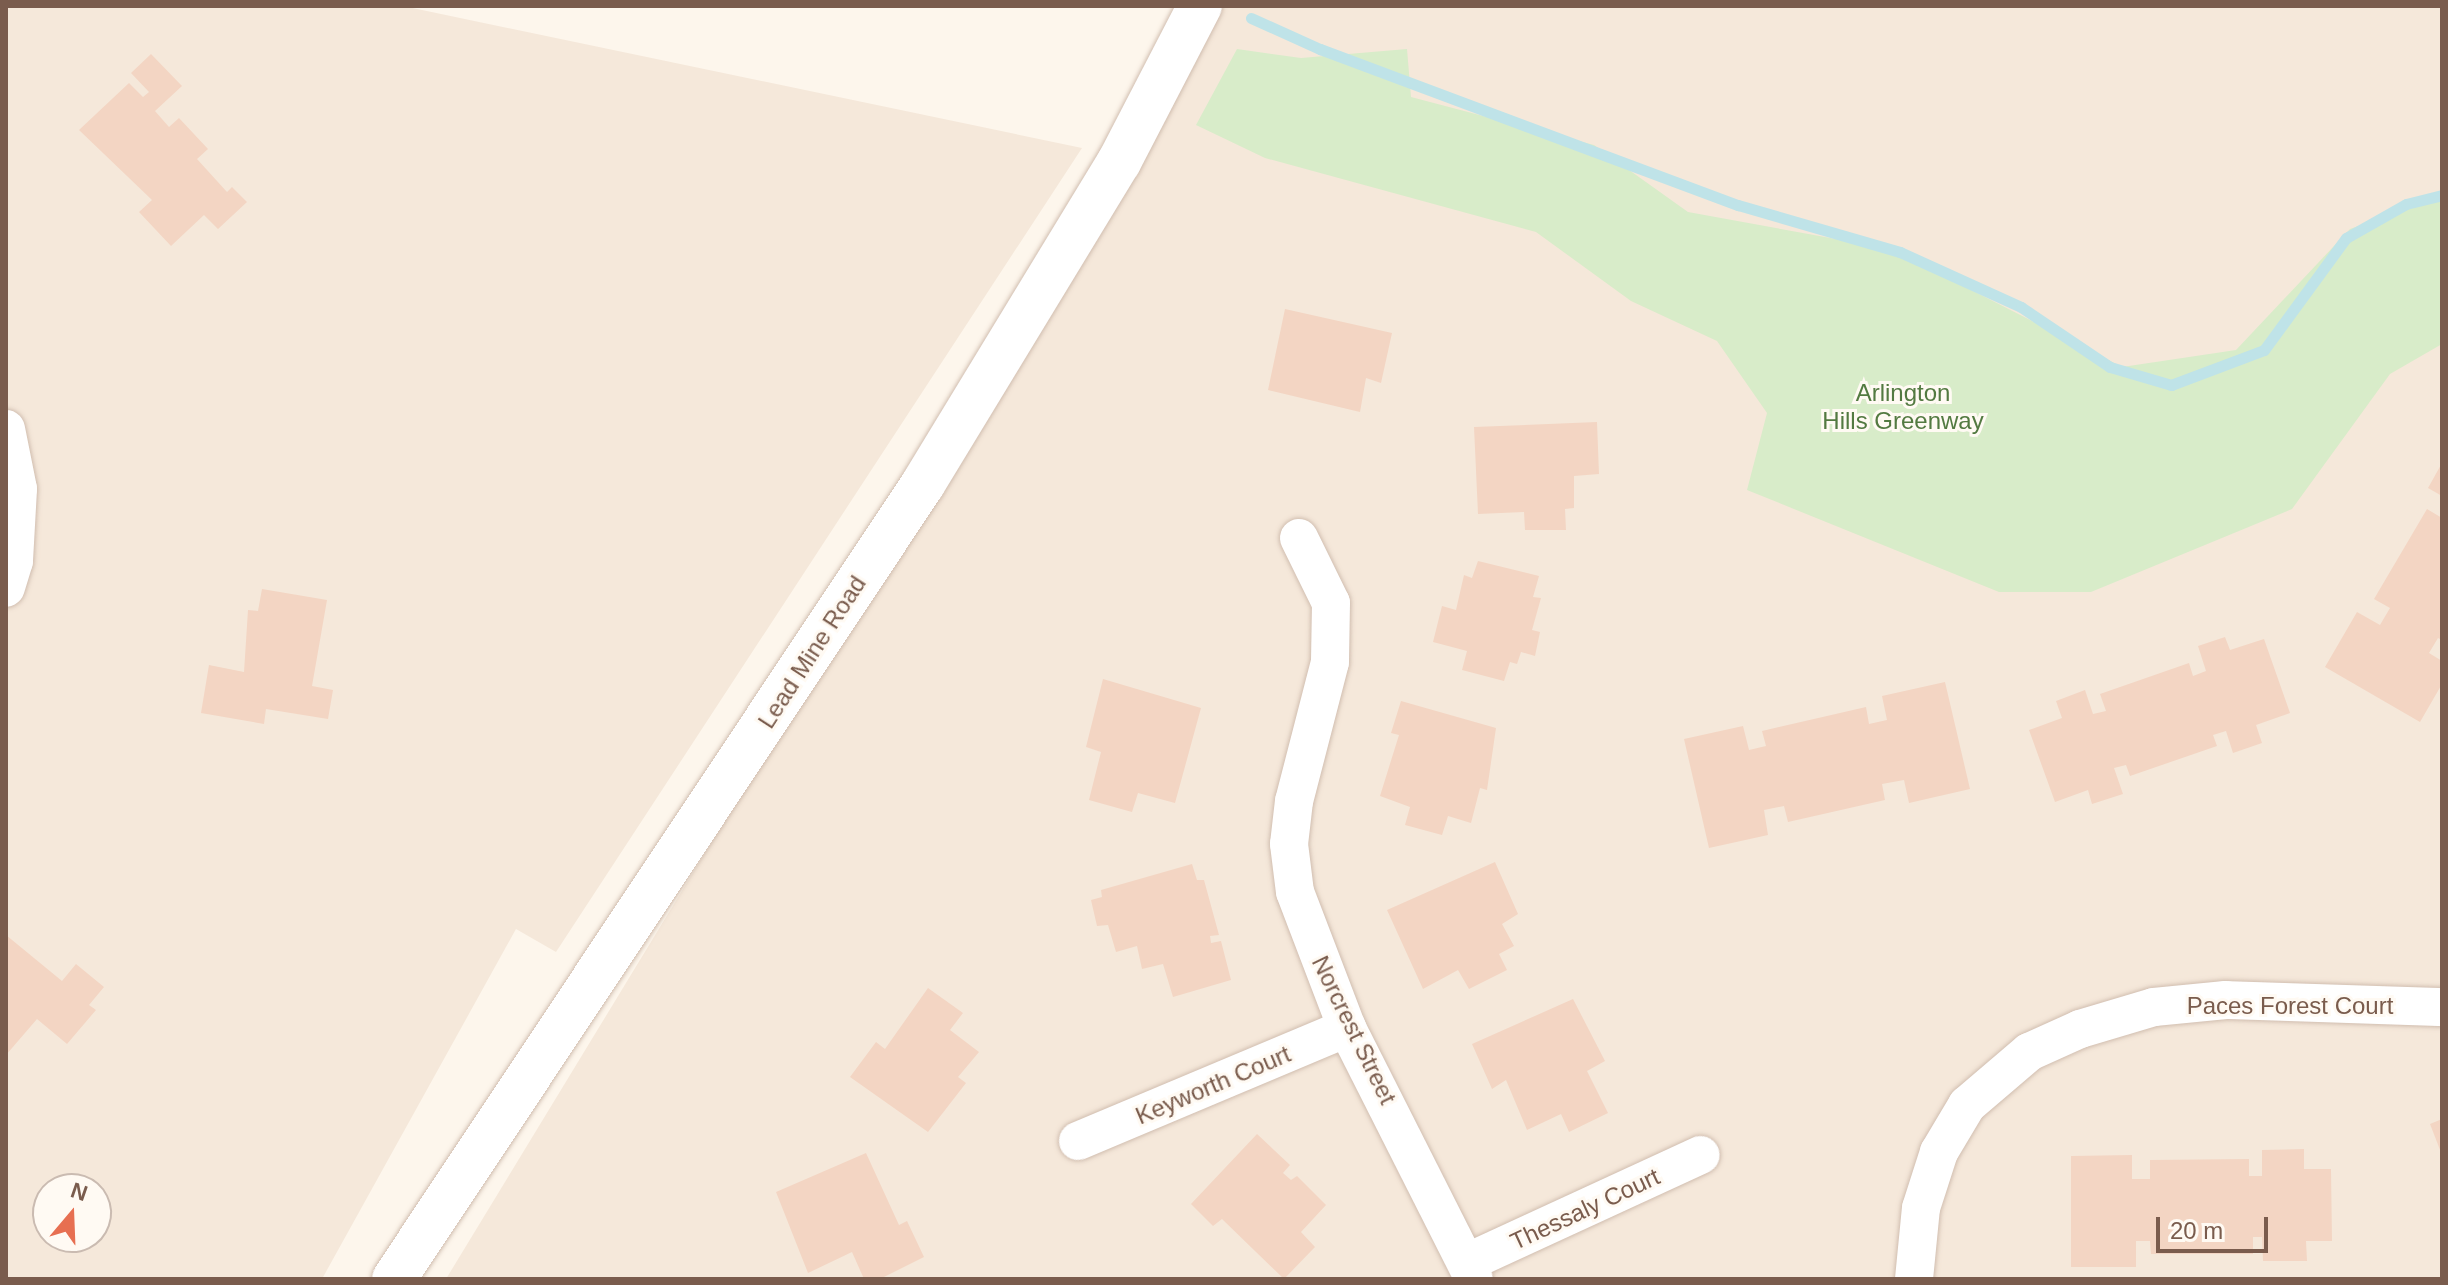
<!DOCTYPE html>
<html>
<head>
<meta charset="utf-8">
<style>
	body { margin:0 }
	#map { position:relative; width:2448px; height:1285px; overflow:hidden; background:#fdf6ec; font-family:Arial,sans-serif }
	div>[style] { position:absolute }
	.residential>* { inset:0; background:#f5e8da }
	.green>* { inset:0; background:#d8ecc9 }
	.stream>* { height:11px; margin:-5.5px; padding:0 5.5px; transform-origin:5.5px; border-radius:5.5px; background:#bfe3e8 }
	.building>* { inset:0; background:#f3d5c3 }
	.roads { filter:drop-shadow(0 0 2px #d1beb0) drop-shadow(0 0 2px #d1beb0) }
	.street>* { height:38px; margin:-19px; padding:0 19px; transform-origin:19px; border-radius:19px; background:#fff }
	.secondary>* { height:44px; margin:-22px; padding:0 22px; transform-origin:22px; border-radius:22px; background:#fff }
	span { translate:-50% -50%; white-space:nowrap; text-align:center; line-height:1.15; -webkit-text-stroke:6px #fffaf3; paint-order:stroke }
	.park-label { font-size:24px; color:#537a41 }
	.street-label { font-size:24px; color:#7a5c4d }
	.frame { position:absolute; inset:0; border:8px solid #7a5c4d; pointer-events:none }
	.north { position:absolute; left:32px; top:1173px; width:80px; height:80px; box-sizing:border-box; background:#fffaf3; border:2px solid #cabbb1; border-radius:50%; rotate:19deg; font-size:22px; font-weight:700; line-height:32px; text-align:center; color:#7a5c4d }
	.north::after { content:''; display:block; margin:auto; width:28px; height:36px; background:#e76f51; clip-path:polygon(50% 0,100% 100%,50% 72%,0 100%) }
	.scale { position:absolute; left:2156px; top:1217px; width:112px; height:36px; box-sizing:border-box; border:4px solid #7a5c4d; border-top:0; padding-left:10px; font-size:24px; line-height:28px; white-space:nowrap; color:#7a5c4d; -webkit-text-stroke:6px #fffaf3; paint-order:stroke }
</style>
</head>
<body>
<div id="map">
	<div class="residential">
		<div style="clip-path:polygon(evenodd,6px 6px,403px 6px,1082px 148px,556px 952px,516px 929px,322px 1279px,6px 1279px,6px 6px,48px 1189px,96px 1189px,96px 1237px,48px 1237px,48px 1189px)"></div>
		<div style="clip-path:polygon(1220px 6px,2442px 6px,2442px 1279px,446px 1279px)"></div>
	</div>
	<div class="green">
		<div style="clip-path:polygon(1237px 49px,1301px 58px,1407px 49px,1411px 97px,1594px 145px,1688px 212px,1891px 249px,2122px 367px,2236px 350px,2350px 229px,2442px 196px,2442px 344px,2390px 374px,2292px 509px,2091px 592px,1999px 592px,1747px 490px,1767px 413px,1717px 341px,1631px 301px,1536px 232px,1265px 158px,1196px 125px)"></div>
	</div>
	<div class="stream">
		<div style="left:1251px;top:18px;width:76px;rotate:24.2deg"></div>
		<div style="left:1320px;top:49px;width:446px;rotate:20.5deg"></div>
		<div style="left:1738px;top:205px;width:169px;rotate:16.2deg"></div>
		<div style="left:1900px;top:252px;width:133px;rotate:24.4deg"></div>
		<div style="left:2021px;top:307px;width:107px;rotate:34deg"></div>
		<div style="left:2110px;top:367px;width:64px;rotate:16.4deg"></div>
		<div style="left:2171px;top:385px;width:99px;rotate:-20.6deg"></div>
		<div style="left:2264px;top:350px;width:139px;rotate:-53.8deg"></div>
		<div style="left:2346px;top:238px;width:69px;rotate:-29.5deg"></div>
		<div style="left:2406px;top:204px;width:37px;rotate:-14deg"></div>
	</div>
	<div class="building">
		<div style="clip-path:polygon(151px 54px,182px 86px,155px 111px,169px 127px,179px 118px,208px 149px,197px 159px,227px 192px,232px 187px,247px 202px,218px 229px,204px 215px,171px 246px,139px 212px,152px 200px,79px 130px,129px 83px,143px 97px,149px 92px,131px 73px)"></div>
		<div style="clip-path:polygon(1285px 309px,1392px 333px,1381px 383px,1366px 378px,1360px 412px,1268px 390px)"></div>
		<div style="clip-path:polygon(1597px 422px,1599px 474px,1574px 476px,1574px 508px,1565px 509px,1566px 530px,1525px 530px,1524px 512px,1478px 514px,1474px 427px)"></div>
		<div style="clip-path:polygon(2442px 463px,2442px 496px,2428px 488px)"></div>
		<div style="clip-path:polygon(2427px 509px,2442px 518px,2442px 640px,2438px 638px,2429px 653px,2442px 661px,2442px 684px,2420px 722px,2325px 667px,2357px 612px,2380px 625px,2390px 608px,2374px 599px)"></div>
		<div style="clip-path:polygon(1478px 561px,1539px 576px,1533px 597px,1541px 598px,1532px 630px,1540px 632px,1535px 656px,1521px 652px,1517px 664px,1510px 662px,1504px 681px,1462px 670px,1467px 651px,1433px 642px,1442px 606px,1456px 610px,1464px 575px,1472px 578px)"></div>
		<div style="clip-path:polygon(262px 589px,327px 600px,312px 686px,333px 690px,328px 719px,266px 709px,264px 724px,201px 713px,209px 665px,244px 672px,248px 610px,258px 611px)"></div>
		<div style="clip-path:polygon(2225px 637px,2230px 650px,2264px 639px,2290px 713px,2256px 725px,2262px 743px,2233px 753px,2226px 731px,2213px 735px,2217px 746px,2130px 776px,2126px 765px,2114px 768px,2123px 794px,2092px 804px,2088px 790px,2055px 802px,2029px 730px,2062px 718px,2056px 701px,2085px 690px,2093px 714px,2106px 711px,2100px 694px,2189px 663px,2193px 676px,2206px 671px,2198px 646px)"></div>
		<div style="clip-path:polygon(1103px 679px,1201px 708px,1175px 803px,1138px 793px,1132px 812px,1089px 800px,1101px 752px,1086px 747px)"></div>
		<div style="clip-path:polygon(1945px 682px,1970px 789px,1909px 803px,1904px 780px,1882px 784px,1885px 800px,1788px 822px,1784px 806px,1764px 810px,1768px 835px,1709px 848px,1684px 739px,1743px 726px,1749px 750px,1766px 746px,1762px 731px,1866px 707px,1869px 724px,1887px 720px,1882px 696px)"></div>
		<div style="clip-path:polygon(1401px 701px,1496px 728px,1487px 790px,1480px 788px,1471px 823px,1448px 816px,1442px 835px,1405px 825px,1410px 807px,1380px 796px,1399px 735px,1391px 733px)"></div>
		<div style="clip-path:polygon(1495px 862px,1518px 914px,1502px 924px,1514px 946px,1499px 954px,1507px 970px,1469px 989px,1458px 970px,1423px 989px,1387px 910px)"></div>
		<div style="clip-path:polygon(1192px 864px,1197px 880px,1204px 880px,1219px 935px,1210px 936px,1211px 943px,1221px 941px,1231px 980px,1173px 997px,1163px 964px,1142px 969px,1137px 946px,1116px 952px,1108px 925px,1097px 926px,1091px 900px,1102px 897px,1101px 890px)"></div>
		<div style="clip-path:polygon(6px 935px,62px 981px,76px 964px,104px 987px,89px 1005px,96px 1010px,67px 1044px,37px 1019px,6px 1055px)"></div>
		<div style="clip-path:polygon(928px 988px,963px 1013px,950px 1030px,979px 1052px,958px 1077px,966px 1083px,928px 1132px,850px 1077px,876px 1042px,885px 1049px)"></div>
		<div style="clip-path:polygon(1573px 999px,1605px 1061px,1587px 1071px,1608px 1113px,1569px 1132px,1561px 1114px,1527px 1130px,1506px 1080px,1492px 1089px,1472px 1044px)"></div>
		<div style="clip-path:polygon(2442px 1119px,2442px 1155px,2430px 1124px)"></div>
		<div style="clip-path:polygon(1257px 1134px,1290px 1165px,1283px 1173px,1291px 1180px,1297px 1176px,1326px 1205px,1301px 1232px,1315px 1247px,1284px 1279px,1222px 1219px,1213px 1226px,1191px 1204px)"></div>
		<div style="clip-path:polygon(2304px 1149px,2304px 1169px,2331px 1169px,2332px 1241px,2306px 1241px,2307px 1261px,2263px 1261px,2262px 1237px,2253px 1237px,2253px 1254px,2151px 1254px,2150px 1241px,2136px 1241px,2136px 1267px,2071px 1267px,2071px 1156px,2132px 1155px,2132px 1179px,2150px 1179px,2150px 1160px,2249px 1159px,2249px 1176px,2262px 1176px,2262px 1150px)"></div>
		<div style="clip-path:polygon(866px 1153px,899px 1225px,907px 1221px,924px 1257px,880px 1279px,864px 1279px,852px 1252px,808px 1273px,776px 1192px)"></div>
	</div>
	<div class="roads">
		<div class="street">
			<div style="left:6px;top:429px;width:61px;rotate:78.7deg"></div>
			<div style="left:18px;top:489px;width:72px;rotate:93.2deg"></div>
			<div style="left:14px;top:561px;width:28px;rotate:107deg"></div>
			<div style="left:1299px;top:538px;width:72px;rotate:63.8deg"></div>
			<div style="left:1331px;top:603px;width:59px;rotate:91deg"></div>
			<div style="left:1330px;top:662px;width:144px;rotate:104.5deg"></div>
			<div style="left:1294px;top:801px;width:43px;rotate:96.6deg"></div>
			<div style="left:1289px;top:844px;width:48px;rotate:82.9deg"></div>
			<div style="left:1295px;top:892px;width:146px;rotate:69.1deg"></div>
			<div style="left:1347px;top:1028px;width:281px;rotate:63.2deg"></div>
			<div style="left:1078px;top:1141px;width:292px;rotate:-22.8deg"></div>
			<div style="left:1468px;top:1262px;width:256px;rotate:-24.7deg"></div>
			<div style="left:1914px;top:1279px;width:71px;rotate:-84.4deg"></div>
			<div style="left:1921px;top:1208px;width:59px;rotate:-72.2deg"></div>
			<div style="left:1939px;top:1152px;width:55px;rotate:-59.2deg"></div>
			<div style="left:1967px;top:1105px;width:82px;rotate:-40.5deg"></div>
			<div style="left:2029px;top:1052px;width:56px;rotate:-24.3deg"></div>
			<div style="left:2080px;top:1029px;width:77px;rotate:-16.6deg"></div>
			<div style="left:2154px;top:1007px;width:72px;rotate:-5.6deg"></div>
			<div style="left:2226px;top:1000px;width:216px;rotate:1.9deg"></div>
		</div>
		<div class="secondary">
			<div style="left:394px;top:1279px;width:955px;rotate:-56.36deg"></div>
			<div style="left:923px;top:484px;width:377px;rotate:-58.7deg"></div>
			<div style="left:1119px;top:162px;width:176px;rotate:-62.6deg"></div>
		</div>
	</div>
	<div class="park-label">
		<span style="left:1903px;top:407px">Arlington<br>Hills Greenway</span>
	</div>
	<div class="street-label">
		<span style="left:812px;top:652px;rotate:-57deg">Lead Mine Road</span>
		<span style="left:2290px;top:1006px">Paces Forest Court</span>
		<span style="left:1354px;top:1030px;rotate:64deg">Norcrest Street</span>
		<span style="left:1213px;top:1085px;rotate:-23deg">Keyworth Court</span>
		<span style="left:1585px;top:1209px;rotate:-25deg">Thessaly Court</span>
	</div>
	<div class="frame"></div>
	<div class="north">N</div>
	<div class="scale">20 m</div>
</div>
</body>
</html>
